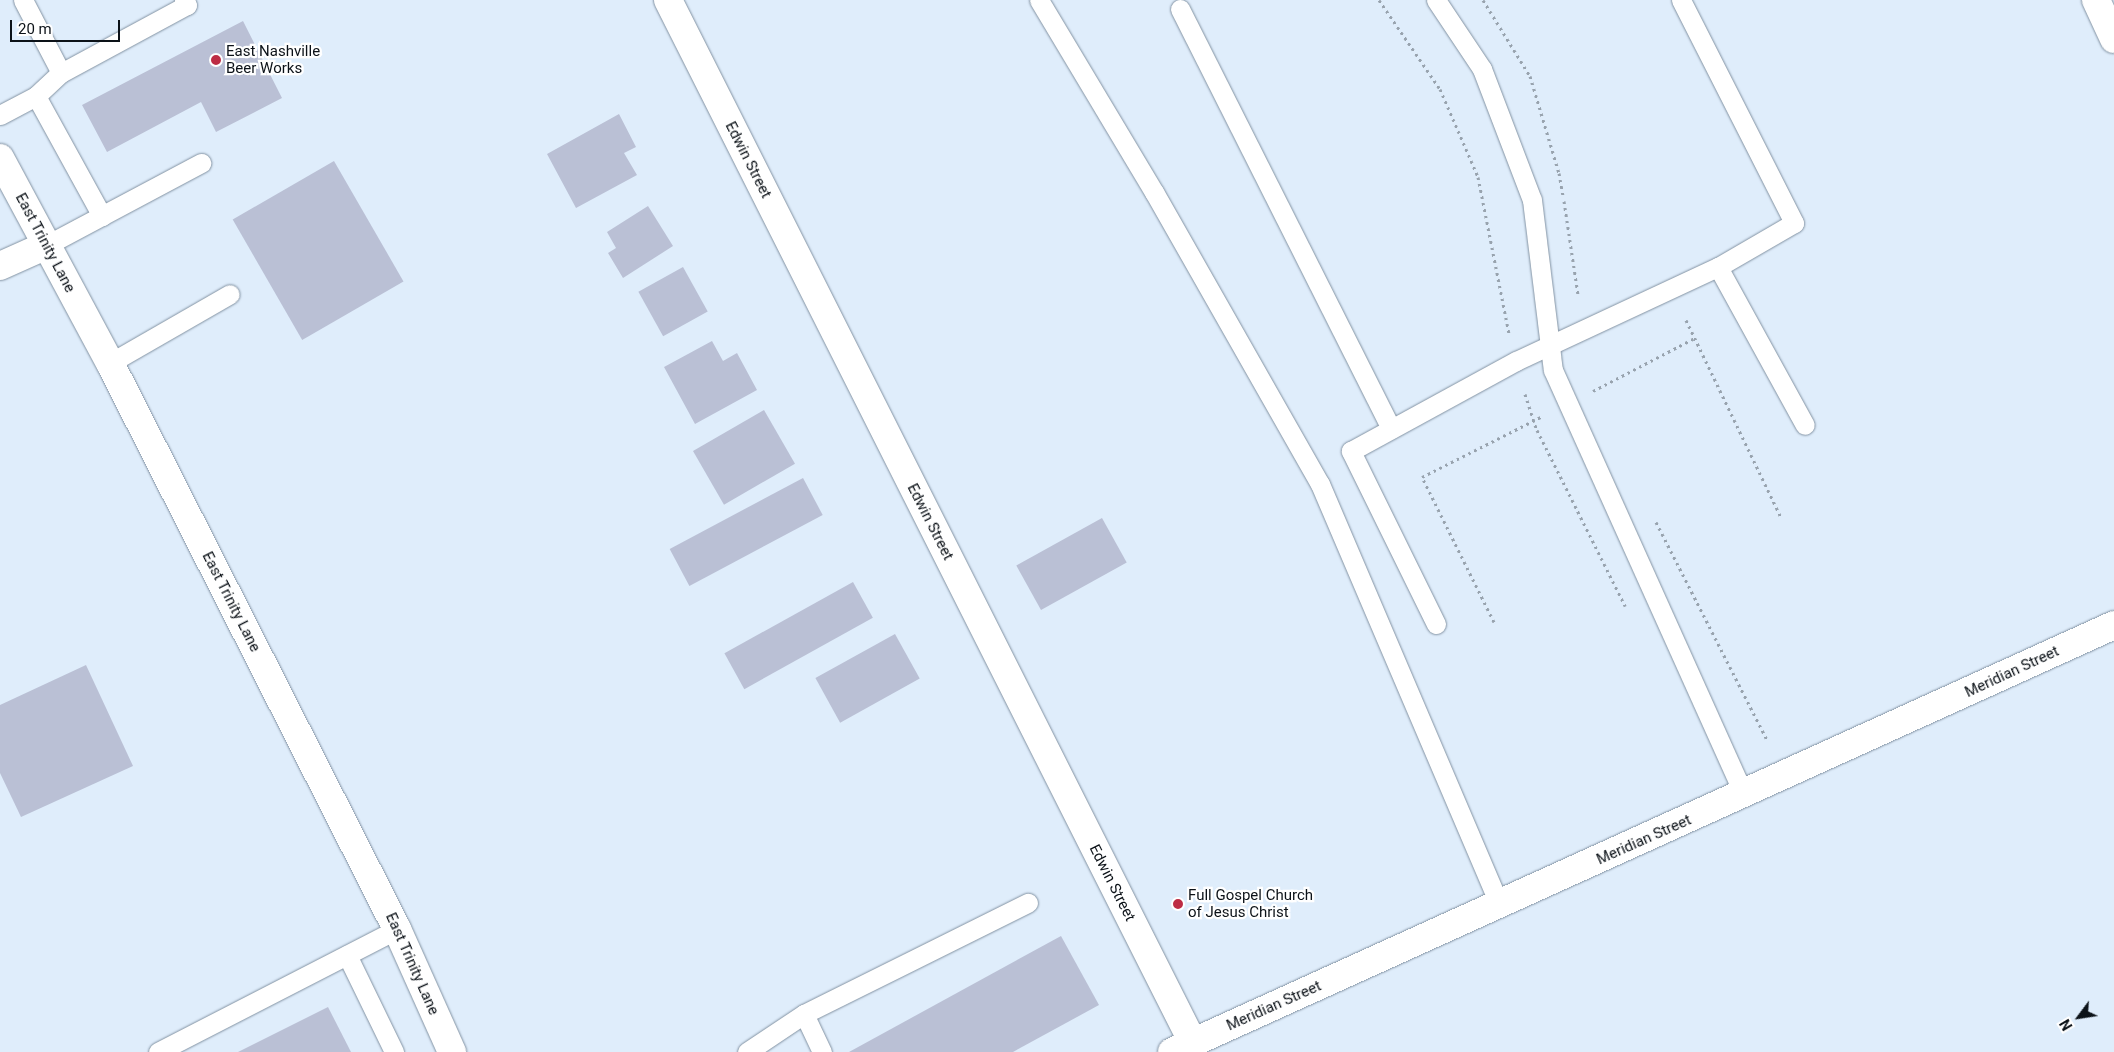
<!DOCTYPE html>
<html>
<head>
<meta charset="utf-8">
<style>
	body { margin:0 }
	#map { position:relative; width:2114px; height:1052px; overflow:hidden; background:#dfedfb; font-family:Roboto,sans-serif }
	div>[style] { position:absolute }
	.building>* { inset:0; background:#bac0d5; transform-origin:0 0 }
	.path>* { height:3px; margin-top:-1.5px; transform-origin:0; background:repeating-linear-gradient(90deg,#98a3ae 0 2.5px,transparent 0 6.5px) }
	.roads { filter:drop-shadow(0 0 1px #8292a2) drop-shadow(0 0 1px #8292a2) }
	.lane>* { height:19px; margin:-9.5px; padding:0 9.5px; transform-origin:9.5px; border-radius:9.5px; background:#fff }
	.street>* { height:28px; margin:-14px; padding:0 14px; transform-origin:14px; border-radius:14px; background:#fff }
	.secondary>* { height:28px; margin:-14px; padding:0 14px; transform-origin:14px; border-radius:14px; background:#fff }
	.dots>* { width:14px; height:14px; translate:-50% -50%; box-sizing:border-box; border:2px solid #fff; border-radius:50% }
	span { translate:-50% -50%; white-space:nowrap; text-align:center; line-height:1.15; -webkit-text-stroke:4.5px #fff; paint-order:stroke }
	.poi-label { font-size:15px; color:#0c1218 }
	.left { translate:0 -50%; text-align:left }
	.street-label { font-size:15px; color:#0c1218 }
	.north { position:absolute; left:2054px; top:992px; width:50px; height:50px; -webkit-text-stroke:4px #fff; paint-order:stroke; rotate:239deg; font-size:14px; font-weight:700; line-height:20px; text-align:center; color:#0c1218 }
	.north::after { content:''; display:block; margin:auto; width:18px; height:22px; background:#0c1218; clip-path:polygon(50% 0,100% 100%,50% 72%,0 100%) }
	.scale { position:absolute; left:10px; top:20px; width:110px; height:22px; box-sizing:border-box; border:2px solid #0c1218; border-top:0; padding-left:6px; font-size:15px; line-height:18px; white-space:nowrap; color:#0c1218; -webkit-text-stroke:4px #fff; paint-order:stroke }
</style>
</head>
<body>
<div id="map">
	<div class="building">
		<div style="clip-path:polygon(243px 21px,282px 98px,216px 132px,201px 102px,107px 152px,82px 105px)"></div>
		<div style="clip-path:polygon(619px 114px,636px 147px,624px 153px,637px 175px,576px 208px,547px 154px)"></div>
		<div style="left:334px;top:161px;width:139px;height:117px;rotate:60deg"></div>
		<div style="clip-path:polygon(648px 206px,673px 246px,623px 278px,608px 253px,616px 248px,607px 232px)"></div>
		<div style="left:683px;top:267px;width:51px;height:51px;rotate:61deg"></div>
		<div style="clip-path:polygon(712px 341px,723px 361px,737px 353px,757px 390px,695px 424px,664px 367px)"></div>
		<div style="left:764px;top:410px;width:62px;height:82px;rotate:60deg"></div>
		<div style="left:803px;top:478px;width:42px;height:151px;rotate:62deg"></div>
		<div style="left:1102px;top:518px;width:51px;height:98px;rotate:61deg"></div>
		<div style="left:853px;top:582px;width:41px;height:147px;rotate:61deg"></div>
		<div style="left:895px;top:634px;width:51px;height:91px;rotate:61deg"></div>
		<div style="clip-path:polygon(86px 665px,133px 766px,21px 817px,0 773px,0 705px)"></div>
		<div style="clip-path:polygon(1061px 936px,1099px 1005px,1013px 1052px,849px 1052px)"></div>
		<div style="clip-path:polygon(328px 1007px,351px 1052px,238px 1052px)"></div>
	</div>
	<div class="path">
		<div style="left:1379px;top:0;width:108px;rotate:55.6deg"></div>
		<div style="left:1440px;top:89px;width:96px;rotate:66.6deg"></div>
		<div style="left:1478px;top:177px;width:160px;rotate:78.8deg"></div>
		<div style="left:1483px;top:0;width:89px;rotate:58.3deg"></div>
		<div style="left:1530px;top:76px;width:101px;rotate:73.4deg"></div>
		<div style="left:1559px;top:173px;width:22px;rotate:80deg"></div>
		<div style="left:1564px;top:201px;width:95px;rotate:81.5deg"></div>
		<div style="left:1686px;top:320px;width:219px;rotate:64.3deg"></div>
		<div style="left:1593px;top:391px;width:115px;rotate:-27.5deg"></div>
		<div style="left:1525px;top:394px;width:38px;rotate:72deg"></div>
		<div style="left:1537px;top:430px;width:197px;rotate:63.4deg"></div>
		<div style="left:1656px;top:522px;width:245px;rotate:63deg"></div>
		<div style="left:1494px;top:622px;width:162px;rotate:-116.4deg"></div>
		<div style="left:1422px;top:477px;width:136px;rotate:-26.8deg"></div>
	</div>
	<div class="roads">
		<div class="lane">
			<div style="left:23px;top:0;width:82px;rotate:62.5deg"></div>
			<div style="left:1039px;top:0;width:224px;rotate:59.1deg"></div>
			<div style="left:1154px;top:192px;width:336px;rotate:60.4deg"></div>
			<div style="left:1320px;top:484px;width:458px;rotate:66.9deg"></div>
			<div style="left:1436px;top:0;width:83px;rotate:56.3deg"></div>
			<div style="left:1482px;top:69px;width:140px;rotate:69.1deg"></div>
			<div style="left:1532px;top:200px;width:171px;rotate:83deg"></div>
			<div style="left:1553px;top:370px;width:466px;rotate:65.8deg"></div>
			<div style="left:1681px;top:0;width:250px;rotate:63.1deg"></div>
			<div style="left:1794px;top:223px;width:88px;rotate:149.9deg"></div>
			<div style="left:1180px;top:9px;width:470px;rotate:63.3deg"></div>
			<div style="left:36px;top:96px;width:137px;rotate:61.2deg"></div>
			<div style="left:0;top:115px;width:41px;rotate:-27.8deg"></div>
			<div style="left:36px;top:96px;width:34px;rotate:-43deg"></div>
			<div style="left:61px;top:73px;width:143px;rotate:-28.4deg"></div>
			<div style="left:187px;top:5px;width:6px;rotate:-121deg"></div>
			<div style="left:45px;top:246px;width:177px;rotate:-28deg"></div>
			<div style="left:110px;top:363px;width:138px;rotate:-29.9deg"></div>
			<div style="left:1436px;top:624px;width:193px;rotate:-116.2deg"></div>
			<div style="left:1351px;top:451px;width:188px;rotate:-28.6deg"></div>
			<div style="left:1516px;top:361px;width:223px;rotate:-25deg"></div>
			<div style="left:1718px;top:267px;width:180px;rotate:61.2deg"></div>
			<div style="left:347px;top:955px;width:108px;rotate:64.1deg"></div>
			<div style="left:158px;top:1052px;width:269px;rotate:-27.2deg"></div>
			<div style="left:747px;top:1052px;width:69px;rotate:-33.7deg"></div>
			<div style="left:822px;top:1052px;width:42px;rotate:-115.3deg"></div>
			<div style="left:804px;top:1014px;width:250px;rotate:-26.4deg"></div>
		</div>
		<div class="street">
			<div style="left:668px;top:0;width:1168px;rotate:63.28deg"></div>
			<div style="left:2096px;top:0;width:43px;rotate:65.2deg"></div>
			<div style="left:0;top:266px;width:49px;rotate:-24deg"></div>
		</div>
		<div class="secondary">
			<div style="left:0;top:158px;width:233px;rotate:61.8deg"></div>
			<div style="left:110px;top:363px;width:635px;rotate:63.11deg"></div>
			<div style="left:397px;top:929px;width:135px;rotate:65.9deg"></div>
			<div style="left:1172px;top:1052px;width:1034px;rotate:-24.38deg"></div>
		</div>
	</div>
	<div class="dots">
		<div style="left:216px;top:60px;background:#bd2c44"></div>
		<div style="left:1178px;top:904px;background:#bd2c44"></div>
	</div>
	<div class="poi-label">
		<span class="left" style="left:226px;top:60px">East Nashville<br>Beer Works</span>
		<span class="left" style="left:1188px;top:904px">Full Gospel Church<br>of Jesus Christ</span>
	</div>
	<div class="street-label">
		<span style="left:748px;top:160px;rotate:63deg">Edwin Street</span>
		<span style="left:45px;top:243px;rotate:62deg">East Trinity Lane</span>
		<span style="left:930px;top:522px;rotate:63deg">Edwin Street</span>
		<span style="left:231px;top:602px;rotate:63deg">East Trinity Lane</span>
		<span style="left:2012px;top:672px;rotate:-25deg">Meridian Street</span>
		<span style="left:1644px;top:840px;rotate:-24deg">Meridian Street</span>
		<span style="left:1112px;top:883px;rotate:63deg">Edwin Street</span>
		<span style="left:412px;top:964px;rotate:66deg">East Trinity Lane</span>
		<span style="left:1274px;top:1006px;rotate:-24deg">Meridian Street</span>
	</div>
	<div class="north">N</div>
	<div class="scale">20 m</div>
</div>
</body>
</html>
